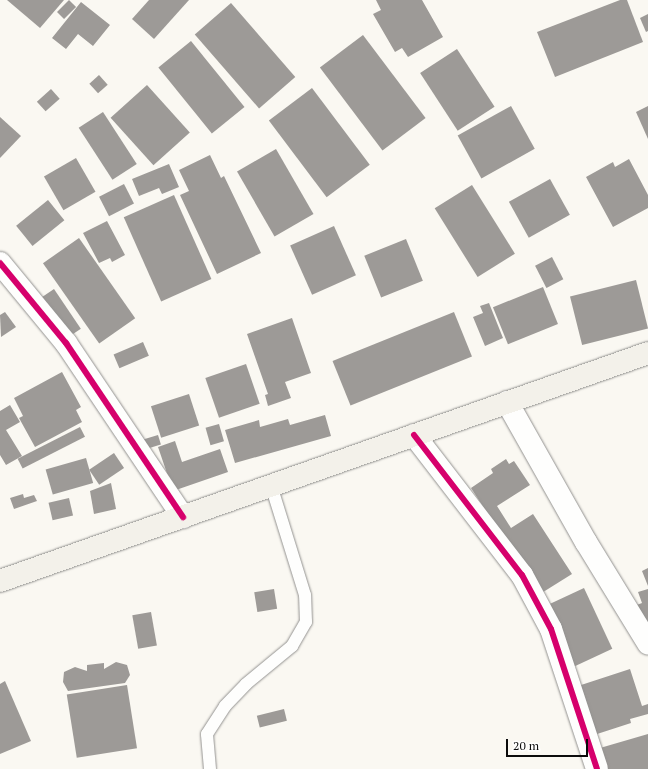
<!DOCTYPE html>
<html>
<head>
<meta charset="utf-8">
<style>
	body { margin:0 }
	#map { position:relative; width:648px; height:769px; overflow:hidden; background:#faf8f2; font-family:"PT Serif",serif }
	div>[style] { position:absolute }
	.building>* { inset:0; background:#9d9a97; transform-origin:0 0 }
	.roads { filter:drop-shadow(0 0 1px #939290) drop-shadow(0 0 1px #939290) }
	.service>* { height:12px; margin:-6px; padding:0 6px; transform-origin:6px; border-radius:6px; background:#fefefd }
	.minor>* { height:22px; margin:-11px; padding:0 11px; transform-origin:11px; border-radius:11px; background:#fefefd }
	.secondary>* { height:22px; margin:-11px; padding:0 11px; transform-origin:11px; border-radius:11px; background:#f3f1ea }
	.cycleway>* { height:6px; margin:-3px; padding:0 3px; transform-origin:3px; border-radius:3px; background:#d6006c }
	span { translate:-50% -50%; white-space:nowrap; text-align:center; line-height:1.15; -webkit-text-stroke:4px #fff; paint-order:stroke }
	.scale { position:absolute; left:506px; top:739px; width:82px; height:18px; box-sizing:border-box; border:2px solid #0c0c0c; border-top:0; padding-left:5px; font-size:12px; line-height:14px; white-space:nowrap; color:#0c0c0c; -webkit-text-stroke:3px #fff; paint-order:stroke }
</style>
</head>
<body>
<div id="map">
	<div class="building">
		<div style="clip-path:polygon(7px 0,64px 0,40px 28px)"></div>
		<div style="left:69px;top:0;width:10px;height:17px;rotate:45deg"></div>
		<div style="clip-path:polygon(149px 0,189px 0,154px 39px,132px 19px)"></div>
		<div style="clip-path:polygon(376px 0,422px 0,443px 37px,408px 57px,402px 48px,395px 52px,373px 14px,381px 10px)"></div>
		<div style="clip-path:polygon(620px 0,627px 0,643px 42px,555px 77px,537px 32px)"></div>
		<div style="clip-path:polygon(81px 2px,110px 25px,93px 46px,78px 34px,66px 49px,52px 38px)"></div>
		<div style="left:231px;top:3px;width:98px;height:48px;rotate:49deg"></div>
		<div style="clip-path:polygon(648px 14px,648px 31px,646px 32px,640px 18px)"></div>
		<div style="left:363px;top:35px;width:104px;height:54px;rotate:53deg"></div>
		<div style="left:191px;top:41px;width:85px;height:42px;rotate:51deg"></div>
		<div style="left:457px;top:49px;width:69px;height:44px;rotate:57deg"></div>
		<div style="left:99px;top:75px;width:13px;height:13px;rotate:48deg"></div>
		<div style="left:147px;top:85px;width:64px;height:49px;rotate:48deg"></div>
		<div style="left:312px;top:88px;width:96px;height:54px;rotate:53deg"></div>
		<div style="left:51px;top:89px;width:13px;height:19px;rotate:48deg"></div>
		<div style="left:511px;top:106px;width:49px;height:61px;rotate:61deg"></div>
		<div style="clip-path:polygon(648px 106px,648px 139px,636px 112px)"></div>
		<div style="left:103px;top:112px;width:62px;height:29px;rotate:57deg"></div>
		<div style="clip-path:polygon(0 117px,21px 136px,0 158px)"></div>
		<div style="left:276px;top:149px;width:75px;height:45px;rotate:60deg"></div>
		<div style="clip-path:polygon(210px 155px,221px 178px,224px 176px,261px 253px,217px 274px,180px 195px,189px 191px,179px 170px)"></div>
		<div style="left:76px;top:158px;width:39px;height:37px;rotate:60deg"></div>
		<div style="clip-path:polygon(629px 159px,648px 195px,648px 208px,613px 227px,586px 177px,613px 162px,615px 167px)"></div>
		<div style="clip-path:polygon(169px 164px,179px 187px,162px 194px,159px 188px,139px 196px,132px 179px)"></div>
		<div style="left:550px;top:179px;width:41px;height:47px;rotate:61deg"></div>
		<div style="left:124px;top:184px;width:22px;height:28px;rotate:63deg"></div>
		<div style="left:472px;top:185px;width:81px;height:44px;rotate:58deg"></div>
		<div style="left:174px;top:195px;width:92px;height:55px;rotate:66deg"></div>
		<div style="left:48px;top:200px;width:26px;height:41px;rotate:51deg"></div>
		<div style="clip-path:polygon(107px 221px,125px 255px,112px 262px,110px 258px,99px 263px,83px 233px)"></div>
		<div style="left:334px;top:226px;width:54px;height:48px;rotate:66deg"></div>
		<div style="left:79px;top:238px;width:98px;height:44px;rotate:55deg"></div>
		<div style="left:406px;top:239px;width:45px;height:45px;rotate:68deg"></div>
		<div style="left:552px;top:257px;width:25px;height:19px;rotate:63deg"></div>
		<div style="left:636px;top:280px;width:50px;height:68px;rotate:76deg"></div>
		<div style="left:543px;top:287px;width:40px;height:54px;rotate:68deg"></div>
		<div style="left:54px;top:289px;width:48px;height:17px;rotate:56deg"></div>
		<div style="clip-path:polygon(489px 303px,503px 338px,485px 346px,473px 317px,483px 313px,480px 306px)"></div>
		<div style="clip-path:polygon(5px 312px,16px 327px,1px 337px,0 315px)"></div>
		<div style="left:454px;top:312px;width:48px;height:131px;rotate:68deg"></div>
		<div style="clip-path:polygon(292px 318px,311px 373px,285px 382px,291px 398px,268px 406px,265px 395px,268px 394px,247px 334px)"></div>
		<div style="left:143px;top:342px;width:15px;height:32px;rotate:67deg"></div>
		<div style="left:246px;top:364px;width:42px;height:43px;rotate:71deg"></div>
		<div style="clip-path:polygon(62px 372px,81px 407px,76px 410px,82px 422px,35px 447px,19px 418px,23px 416px,14px 398px)"></div>
		<div style="left:189px;top:394px;width:33px;height:40px;rotate:72deg"></div>
		<div style="clip-path:polygon(10px 405px,20px 422px,6px 430px,22px 456px,6px 465px,0 455px,0 411px)"></div>
		<div style="clip-path:polygon(325px 415px,331px 436px,235px 463px,225px 430px,259px 420px,260px 427px,288px 419px,290px 425px)"></div>
		<div style="left:219px;top:424px;width:18px;height:14px;rotate:74deg"></div>
		<div style="left:80px;top:427px;width:11px;height:70px;rotate:63deg"></div>
		<div style="left:158px;top:435px;width:10px;height:19px;rotate:73deg"></div>
		<div style="clip-path:polygon(175px 441px,182px 462px,220px 449px,228px 472px,173px 491px,158px 447px)"></div>
		<div style="left:114px;top:453px;width:18px;height:30px;rotate:56deg"></div>
		<div style="left:86px;top:458px;width:26px;height:42px;rotate:74deg"></div>
		<div style="clip-path:polygon(506px 459px,509px 464px,514px 461px,530px 485px,497px 506px,511px 528px,533px 514px,572px 574px,540px 594px,471px 488px,493px 473px,491px 469px)"></div>
		<div style="clip-path:polygon(111px 483px,116px 509px,94px 514px,90px 491px)"></div>
		<div style="clip-path:polygon(23px 494px,24px 498px,34px 495px,37px 501px,14px 509px,10px 498px)"></div>
		<div style="left:69px;top:498px;width:18px;height:21px;rotate:77deg"></div>
		<div style="clip-path:polygon(648px 568px,648px 586px,642px 571px)"></div>
		<div style="left:584px;top:588px;width:67px;height:42px;rotate:65deg"></div>
		<div style="left:274px;top:589px;width:20px;height:20px;rotate:81deg"></div>
		<div style="clip-path:polygon(648px 589px,648px 623px,634px 606px,642px 603px,638px 592px)"></div>
		<div style="left:151px;top:612px;width:34px;height:19px;rotate:80deg"></div>
		<div style="clip-path:polygon(116px 662px,127px 665px,130px 675px,125px 683px,68px 691px,63px 682px,64px 672px,75px 667px,87px 671px,87px 665px,104px 663px,104px 669px)"></div>
		<div style="clip-path:polygon(630px 669px,642px 706px,648px 704px,648px 714px,630px 719px,631px 723px,594px 735px,578px 686px)"></div>
		<div style="clip-path:polygon(5px 681px,31px 741px,0 754px,0 684px)"></div>
		<div style="left:127px;top:685px;width:64px;height:61px;rotate:81deg"></div>
		<div style="left:284px;top:709px;width:12px;height:28px;rotate:76deg"></div>
		<div style="clip-path:polygon(648px 734px,648px 769px,606px 769px,600px 748px)"></div>
	</div>
	<div class="roads">
		<div class="service">
			<div style="left:210px;top:769px;width:35px;rotate:-95deg"></div>
			<div style="left:207px;top:734px;width:33px;rotate:-57deg"></div>
			<div style="left:225px;top:706px;width:30px;rotate:-46deg"></div>
			<div style="left:246px;top:684px;width:60px;rotate:-39.6deg"></div>
			<div style="left:292px;top:646px;width:28px;rotate:-60deg"></div>
			<div style="left:306px;top:622px;width:27px;rotate:-92deg"></div>
			<div style="left:305px;top:595px;width:115px;rotate:-107.2deg"></div>
		</div>
		<div class="minor">
			<div style="left:0;top:263px;width:104px;rotate:50.5deg"></div>
			<div style="left:66px;top:343px;width:210px;rotate:56.1deg"></div>
			<div style="left:507px;top:402px;width:161px;rotate:60.6deg"></div>
			<div style="left:586px;top:542px;width:119px;rotate:58.5deg"></div>
			<div style="left:414px;top:435px;width:177px;rotate:52.4deg"></div>
			<div style="left:522px;top:575px;width:61px;rotate:61.8deg"></div>
			<div style="left:551px;top:629px;width:147px;rotate:71.8deg"></div>
		</div>
		<div class="secondary">
			<div style="left:0;top:581px;width:687px;rotate:-19.38deg"></div>
		</div>
	</div>
	<div class="cycleway">
		<div style="left:0;top:263px;width:104px;rotate:50.5deg"></div>
		<div style="left:66px;top:343px;width:210px;rotate:56.1deg"></div>
		<div style="left:414px;top:435px;width:177px;rotate:52.4deg"></div>
		<div style="left:522px;top:575px;width:61px;rotate:61.8deg"></div>
		<div style="left:551px;top:629px;width:147px;rotate:71.8deg"></div>
	</div>
	<div class="scale">20 m</div>
</div>
</body>
</html>
